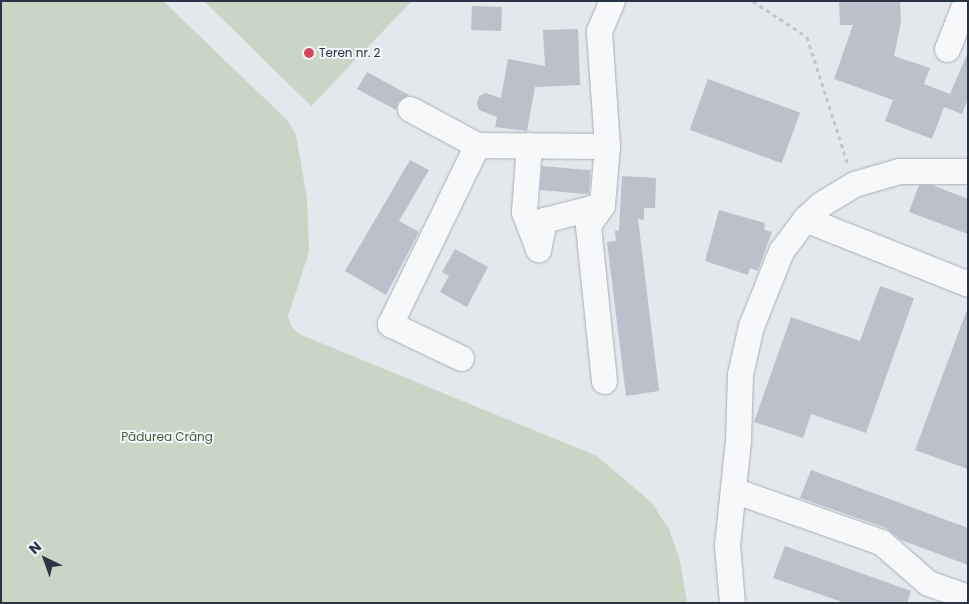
<!DOCTYPE html>
<html>
<head>
<meta charset="utf-8">
<style>
	body { margin:0 }
	#map { position:relative; width:969px; height:604px; overflow:hidden; background:#e4e7ec; font-family:Poppins,sans-serif }
	div>[style] { position:absolute }
	.green>* { inset:0; background:#c9d6c5 }
	.building>* { inset:0; background:#bbc0ca; transform-origin:0 0 }
	.path>* { height:3px; margin-top:-1.5px; transform-origin:0; background:repeating-linear-gradient(90deg,#c2c5cb 0 4px,transparent 0 8px) }
	.roads { filter:drop-shadow(0 0 1px #a9aeb7) drop-shadow(0 0 1px #a9aeb7) }
	.minor>* { height:25px; margin:-12.5px; padding:0 12.5px; transform-origin:12.5px; border-radius:12.5px; background:#f7f8fa }
	.dots>* { width:14px; height:14px; translate:-50% -50%; box-sizing:border-box; border:2px solid #f4f6f9; border-radius:50% }
	span { translate:-50% -50%; white-space:nowrap; text-align:center; line-height:1.15; -webkit-text-stroke:4px #f4f6f9; paint-order:stroke }
	.poi-label { font-size:12px; color:#2b3445 }
	.left { translate:0 -50%; text-align:left }
	.park-label { font-size:12px; color:#3f6138 }
	.frame { position:absolute; inset:0; border:2px solid #2b3445; pointer-events:none }
	.north { position:absolute; left:20px; top:534px; width:50px; height:50px; -webkit-text-stroke:4px #f4f6f9; paint-order:stroke; rotate:318deg; font-size:14px; font-weight:700; line-height:20px; text-align:center; color:#2b3445 }
	.north::after { content:''; display:block; margin:auto; width:18px; height:22px; background:#2b3445; clip-path:polygon(50% 0,100% 100%,50% 72%,0 100%) }
</style>
</head>
<body>
<div id="map">
	<div class="green">
		<div style="clip-path:polygon(1px 1px,163px 1px,288px 121px,296px 135px,307px 198px,309px 252px,288px 316px,291px 326px,299px 334px,597px 456px,651px 502px,669px 529px,680px 561px,687px 603px,1px 603px)"></div>
		<div style="clip-path:polygon(204px 1px,412px 1px,311px 106px)"></div>
	</div>
	<div class="building">
		<div style="clip-path:polygon(839px 1px,900px 1px,901px 22px,894px 56px,930px 68px,924px 84px,950px 94px,968px 52px,968px 99px,962px 114px,944px 107px,932px 139px,885px 121px,893px 100px,834px 79px,853px 25px,840px 25px)"></div>
		<div style="left:472px;top:6px;width:30px;height:24px;rotate:2deg"></div>
		<div style="clip-path:polygon(578px 29px,580px 85px,535px 87px,527px 131px,495px 127px,497px 117px,479px 110px,477px 103px,479px 96px,486px 93px,501px 98px,508px 59px,545px 66px,543px 30px)"></div>
		<div style="clip-path:polygon(367px 72px,409px 95px,398px 102px,396px 110px,357px 89px)"></div>
		<div style="left:708px;top:79px;width:98px;height:54px;rotate:20deg"></div>
		<div style="clip-path:polygon(410px 160px,429px 170px,399px 221px,419px 232px,386px 295px,345px 271px)"></div>
		<div style="left:542px;top:166px;width:49px;height:24px;rotate:5deg"></div>
		<div style="clip-path:polygon(622px 176px,656px 178px,655px 208px,644px 208px,644px 220px,638px 219px,659px 391px,626px 396px,607px 242px,616px 241px,615px 231px,619px 230px)"></div>
		<div style="clip-path:polygon(919px 185px,932px 185px,968px 199px,968px 234px,909px 212px)"></div>
		<div style="clip-path:polygon(719px 210px,765px 223px,764px 230px,772px 232px,758px 271px,750px 268px,748px 275px,705px 261px)"></div>
		<div style="clip-path:polygon(455px 249px,488px 267px,467px 307px,440px 292px,449px 276px,442px 272px)"></div>
		<div style="clip-path:polygon(880px 286px,914px 298px,866px 433px,811px 414px,803px 438px,754px 422px,791px 317px,860px 341px)"></div>
		<div style="clip-path:polygon(966px 312px,968px 312px,968px 469px,915px 450px)"></div>
		<div style="clip-path:polygon(811px 470px,968px 528px,968px 565px,901px 540px,886px 528px,800px 498px)"></div>
		<div style="clip-path:polygon(785px 546px,911px 591px,907px 603px,845px 603px,773px 578px)"></div>
	</div>
	<div class="path">
		<div style="left:753px;top:1px;width:65px;rotate:33.7deg"></div>
		<div style="left:807px;top:37px;width:134px;rotate:72.2deg"></div>
	</div>
	<div class="roads">
		<div class="minor">
			<div style="left:947px;top:49px;width:52px;rotate:-68.4deg"></div>
			<div style="left:410px;top:109px;width:76px;rotate:28.2deg"></div>
			<div style="left:477px;top:145px;width:130px;rotate:0.4deg"></div>
			<div style="left:529px;top:145px;width:67px;rotate:94.3deg"></div>
			<div style="left:524px;top:212px;width:40px;rotate:69deg"></div>
			<div style="left:538px;top:249px;width:30px;rotate:-78deg"></div>
			<div style="left:544px;top:220px;width:60px;rotate:-14.5deg"></div>
			<div style="left:805px;top:219px;width:175px;rotate:21.7deg"></div>
			<div style="left:461px;top:358px;width:79px;rotate:-154.4deg"></div>
			<div style="left:390px;top:324px;width:199px;rotate:-64.1deg"></div>
			<div style="left:604px;top:381px;width:157px;rotate:-95.9deg"></div>
			<div style="left:588px;top:225px;width:24px;rotate:-55deg"></div>
			<div style="left:602px;top:205px;width:59px;rotate:-85.2deg"></div>
			<div style="left:607px;top:146px;width:115px;rotate:-94deg"></div>
			<div style="left:599px;top:31px;width:33px;rotate:-67deg"></div>
			<div style="left:733px;top:490px;width:157px;rotate:19.4deg"></div>
			<div style="left:881px;top:542px;width:62px;rotate:41.1deg"></div>
			<div style="left:928px;top:583px;width:42px;rotate:19.3deg"></div>
			<div style="left:732px;top:603px;width:58px;rotate:-94.9deg"></div>
			<div style="left:727px;top:545px;width:105px;rotate:-84deg"></div>
			<div style="left:738px;top:441px;width:67px;rotate:-88.3deg"></div>
			<div style="left:740px;top:374px;width:49px;rotate:-77.1deg"></div>
			<div style="left:751px;top:326px;width:81px;rotate:-68.2deg"></div>
			<div style="left:781px;top:251px;width:40px;rotate:-53deg"></div>
			<div style="left:805px;top:219px;width:22px;rotate:-43deg"></div>
			<div style="left:821px;top:204px;width:39px;rotate:-31deg"></div>
			<div style="left:854px;top:184px;width:47px;rotate:-16.1deg"></div>
			<div style="left:899px;top:171px;width:69px"></div>
		</div>
	</div>
	<div class="dots">
		<div style="left:309px;top:53px;background:#d1495b"></div>
	</div>
	<div class="poi-label">
		<span class="left" style="left:319px;top:53px">Teren nr. 2</span>
	</div>
	<div class="park-label">
		<span style="left:167px;top:437px">Pădurea Crâng</span>
	</div>
	<div class="frame"></div>
	<div class="north">N</div>
</div>
</body>
</html>
